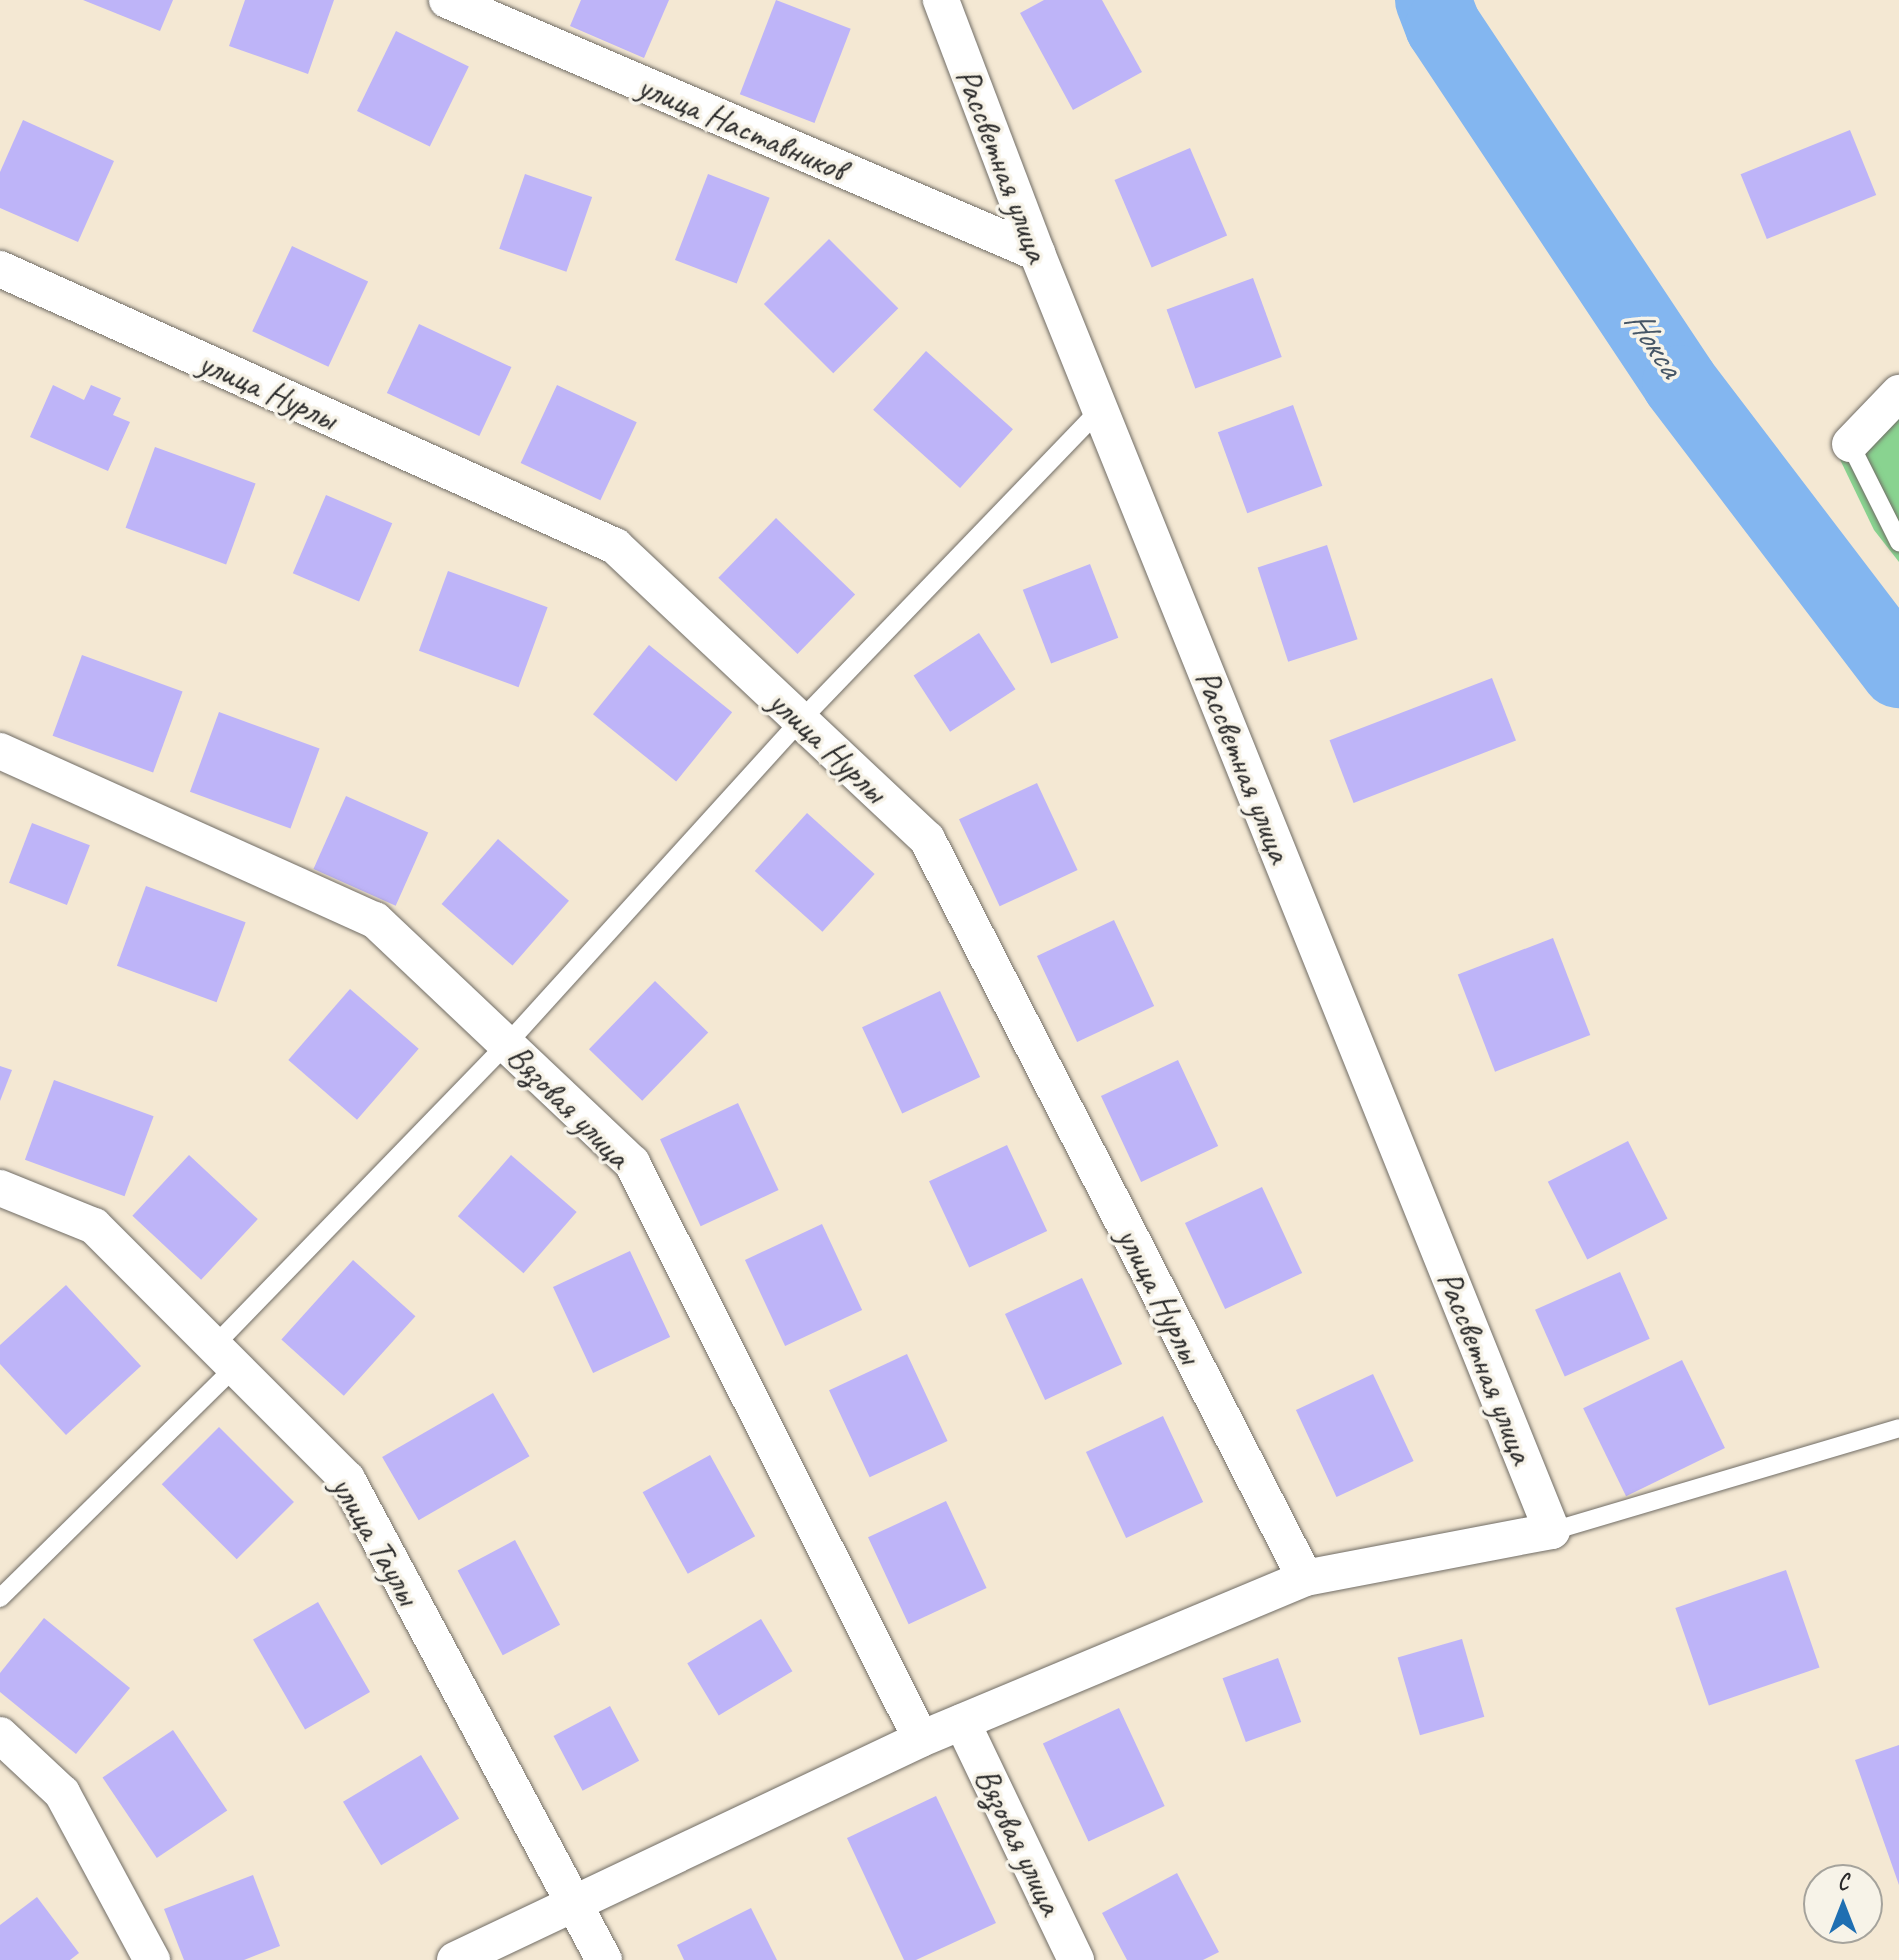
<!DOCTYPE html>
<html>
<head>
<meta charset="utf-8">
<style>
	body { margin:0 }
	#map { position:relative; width:1899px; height:1960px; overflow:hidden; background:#f4e8d3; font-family:Caveat,sans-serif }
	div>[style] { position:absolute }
	.green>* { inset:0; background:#89d390 }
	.river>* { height:76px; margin:-38px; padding:0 38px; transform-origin:38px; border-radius:38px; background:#83b6f0 }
	.building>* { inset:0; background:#beb4f8; transform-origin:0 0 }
	.roads { filter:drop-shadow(0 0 2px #716d66) drop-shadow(0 0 2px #716d66) }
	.lane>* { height:18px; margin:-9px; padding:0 9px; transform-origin:9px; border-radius:9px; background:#fff }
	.street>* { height:36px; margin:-18px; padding:0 18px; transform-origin:18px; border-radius:18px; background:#fff }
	span { translate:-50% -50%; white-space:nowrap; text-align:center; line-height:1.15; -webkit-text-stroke:7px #f7f3e8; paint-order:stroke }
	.street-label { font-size:34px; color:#2b2b2b }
	.water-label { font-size:36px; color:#455566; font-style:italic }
	.north { position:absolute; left:1803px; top:1864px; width:80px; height:80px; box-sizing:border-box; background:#f7f3e8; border:2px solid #a5a39c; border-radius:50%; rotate:0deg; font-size:22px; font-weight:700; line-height:32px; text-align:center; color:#2b2b2b }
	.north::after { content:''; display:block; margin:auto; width:28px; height:36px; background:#1f6fb2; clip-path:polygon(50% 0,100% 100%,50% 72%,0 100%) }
</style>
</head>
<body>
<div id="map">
	<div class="green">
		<div style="clip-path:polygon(1899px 377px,1899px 562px,1874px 530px,1833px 445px)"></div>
	</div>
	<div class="river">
		<div style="left:1433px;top:0;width:28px;rotate:69deg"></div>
		<div style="left:1443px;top:26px;width:429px;rotate:56.4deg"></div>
		<div style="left:1680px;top:383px;width:361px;rotate:52.7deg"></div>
	</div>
	<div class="building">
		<div style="clip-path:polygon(83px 0,173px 0,160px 31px)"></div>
		<div style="clip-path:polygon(245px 0,334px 0,308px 74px,229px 46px)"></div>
		<div style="clip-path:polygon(581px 0,669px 0,644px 58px,570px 26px)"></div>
		<div style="left:776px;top:0;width:80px;height:101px;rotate:21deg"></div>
		<div style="clip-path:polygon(1044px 0,1102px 0,1142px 72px,1073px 110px,1020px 13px)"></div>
		<div style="left:396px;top:31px;width:81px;height:89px;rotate:26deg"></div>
		<div style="clip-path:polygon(23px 120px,114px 161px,78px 242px,0 208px,0 172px)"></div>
		<div style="left:1850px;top:130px;width:70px;height:118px;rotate:68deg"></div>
		<div style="left:1190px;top:148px;width:95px;height:82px;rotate:67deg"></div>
		<div style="left:525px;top:174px;width:71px;height:79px;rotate:19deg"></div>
		<div style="left:708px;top:174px;width:66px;height:92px;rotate:21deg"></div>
		<div style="left:829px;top:239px;width:98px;height:92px;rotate:45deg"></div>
		<div style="left:292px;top:246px;width:84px;height:94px;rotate:25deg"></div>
		<div style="left:1253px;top:278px;width:84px;height:92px;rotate:70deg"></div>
		<div style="left:419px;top:324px;width:102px;height:76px;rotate:25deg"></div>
		<div style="left:926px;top:351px;width:117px;height:79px;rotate:42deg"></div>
		<div style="clip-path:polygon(53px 385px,84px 400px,91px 385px,121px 398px,113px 415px,130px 422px,108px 471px,30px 437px)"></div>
		<div style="left:557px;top:385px;width:88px;height:86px;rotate:25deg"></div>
		<div style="left:1293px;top:405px;width:86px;height:80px;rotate:70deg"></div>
		<div style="left:155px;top:447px;width:107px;height:86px;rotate:20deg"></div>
		<div style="left:326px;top:495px;width:72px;height:85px;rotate:23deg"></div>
		<div style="left:776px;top:518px;width:110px;height:83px;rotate:44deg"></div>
		<div style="left:1327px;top:545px;width:99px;height:73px;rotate:72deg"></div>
		<div style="left:1090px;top:564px;width:79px;height:72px;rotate:69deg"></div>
		<div style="left:448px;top:571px;width:106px;height:85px;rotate:20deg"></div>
		<div style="left:979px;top:633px;width:67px;height:78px;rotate:57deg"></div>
		<div style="left:649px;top:645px;width:107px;height:89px;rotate:39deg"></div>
		<div style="left:82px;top:655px;width:107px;height:86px;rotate:20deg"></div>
		<div style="left:1492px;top:678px;width:67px;height:174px;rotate:69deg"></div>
		<div style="left:219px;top:712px;width:107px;height:85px;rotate:20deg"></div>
		<div style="left:1037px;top:783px;width:96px;height:86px;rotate:65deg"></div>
		<div style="left:346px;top:796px;width:90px;height:80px;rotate:24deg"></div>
		<div style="left:807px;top:813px;width:91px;height:78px;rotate:42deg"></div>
		<div style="left:32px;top:823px;width:62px;height:64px;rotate:21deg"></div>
		<div style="left:498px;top:839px;width:94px;height:86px;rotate:41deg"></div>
		<div style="left:146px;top:886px;width:106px;height:85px;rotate:20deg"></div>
		<div style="left:1114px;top:920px;width:95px;height:85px;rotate:65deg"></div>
		<div style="left:1553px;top:938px;width:104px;height:102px;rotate:69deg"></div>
		<div style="left:655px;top:981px;width:74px;height:95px;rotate:44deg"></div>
		<div style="left:350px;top:989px;width:91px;height:94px;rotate:41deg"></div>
		<div style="left:940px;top:991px;width:95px;height:86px;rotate:65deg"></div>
		<div style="left:1178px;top:1060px;width:95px;height:85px;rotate:65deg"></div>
		<div style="clip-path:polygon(0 1066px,12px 1070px,0 1101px)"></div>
		<div style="left:54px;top:1080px;width:106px;height:85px;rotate:20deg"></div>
		<div style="left:738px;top:1103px;width:96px;height:86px;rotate:65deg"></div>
		<div style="left:1628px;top:1141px;width:87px;height:90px;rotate:63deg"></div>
		<div style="left:1007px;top:1145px;width:95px;height:86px;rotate:65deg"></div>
		<div style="left:189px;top:1155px;width:94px;height:83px;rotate:43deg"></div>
		<div style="left:511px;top:1155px;width:87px;height:81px;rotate:41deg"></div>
		<div style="left:1262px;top:1187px;width:95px;height:85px;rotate:65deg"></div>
		<div style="left:822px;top:1224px;width:95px;height:85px;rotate:65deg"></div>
		<div style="left:630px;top:1251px;width:95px;height:85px;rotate:65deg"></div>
		<div style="left:353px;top:1260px;width:84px;height:107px;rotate:42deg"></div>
		<div style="left:1620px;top:1272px;width:73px;height:93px;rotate:66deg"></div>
		<div style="left:1082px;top:1278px;width:95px;height:85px;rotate:65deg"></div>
		<div style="clip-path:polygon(66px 1285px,141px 1366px,66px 1435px,0 1364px,0 1345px)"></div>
		<div style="left:907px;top:1354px;width:96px;height:86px;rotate:65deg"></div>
		<div style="left:1682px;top:1360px;width:98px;height:110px;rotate:64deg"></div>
		<div style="left:1373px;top:1374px;width:96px;height:85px;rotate:65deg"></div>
		<div style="left:493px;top:1393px;width:73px;height:128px;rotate:60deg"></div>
		<div style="left:1163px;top:1416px;width:95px;height:85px;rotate:65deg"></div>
		<div style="left:219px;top:1427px;width:106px;height:81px;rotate:45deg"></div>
		<div style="left:710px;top:1455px;width:93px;height:77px;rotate:61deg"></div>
		<div style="left:946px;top:1501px;width:96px;height:86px;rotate:65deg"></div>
		<div style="left:515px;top:1540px;width:96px;height:65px;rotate:62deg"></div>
		<div style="left:1786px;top:1570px;width:103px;height:117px;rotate:71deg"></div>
		<div style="left:318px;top:1602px;width:104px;height:75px;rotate:60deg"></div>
		<div style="clip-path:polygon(44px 1618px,130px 1688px,76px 1754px,0 1692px,0 1673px)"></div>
		<div style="left:761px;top:1619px;width:61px;height:86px;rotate:59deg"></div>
		<div style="left:1462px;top:1639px;width:81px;height:67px;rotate:74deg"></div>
		<div style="left:1278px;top:1658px;width:68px;height:59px;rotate:70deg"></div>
		<div style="left:610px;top:1706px;width:62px;height:64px;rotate:62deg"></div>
		<div style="left:1119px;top:1708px;width:108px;height:84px;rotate:65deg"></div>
		<div style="left:173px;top:1730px;width:97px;height:85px;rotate:56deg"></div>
		<div style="clip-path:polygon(1899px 1745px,1899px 1885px,1855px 1760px)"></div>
		<div style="left:421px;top:1755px;width:74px;height:91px;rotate:59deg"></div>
		<div style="clip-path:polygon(936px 1796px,996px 1923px,916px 1960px,904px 1960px,847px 1838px)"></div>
		<div style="clip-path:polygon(1177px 1873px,1219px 1952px,1203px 1960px,1127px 1960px,1102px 1913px)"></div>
		<div style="clip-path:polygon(253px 1875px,280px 1946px,244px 1960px,184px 1960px,164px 1909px)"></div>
		<div style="clip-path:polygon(37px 1897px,79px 1953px,70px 1960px,0 1960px,0 1925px)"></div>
		<div style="clip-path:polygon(751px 1908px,777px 1960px,684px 1960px,677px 1945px)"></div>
	</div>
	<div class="roads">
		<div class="lane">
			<div style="left:1850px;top:444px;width:110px;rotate:63.4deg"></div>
			<div style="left:214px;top:1346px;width:421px;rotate:-45.9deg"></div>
			<div style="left:507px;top:1044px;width:438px;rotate:-47.8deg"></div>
			<div style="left:801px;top:720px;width:430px;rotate:-46.1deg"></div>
			<div style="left:1552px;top:1531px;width:362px;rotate:-16.5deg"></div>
			<div style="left:0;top:1598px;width:330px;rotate:-44.5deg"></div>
		</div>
		<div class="street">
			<div style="left:447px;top:0;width:642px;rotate:23.21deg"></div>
			<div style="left:0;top:269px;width:675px;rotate:24.25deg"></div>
			<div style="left:615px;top:546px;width:428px;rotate:43.2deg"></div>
			<div style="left:927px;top:839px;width:830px;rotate:62.91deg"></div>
			<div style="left:1850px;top:444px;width:71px;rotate:-46.1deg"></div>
			<div style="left:0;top:751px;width:411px;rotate:24.3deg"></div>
			<div style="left:375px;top:920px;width:354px;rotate:43.4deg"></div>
			<div style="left:632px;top:1163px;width:644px;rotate:63.36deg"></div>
			<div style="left:0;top:1188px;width:101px;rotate:22deg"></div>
			<div style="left:94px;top:1226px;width:358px;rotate:45deg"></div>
			<div style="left:347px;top:1479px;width:545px;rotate:61.88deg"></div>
			<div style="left:962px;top:1722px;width:264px;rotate:64.4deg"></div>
			<div style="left:0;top:1735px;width:85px;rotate:43.1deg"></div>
			<div style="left:62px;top:1793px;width:190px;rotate:61.7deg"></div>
			<div style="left:455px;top:1960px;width:516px;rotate:-25.37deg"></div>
			<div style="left:921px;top:1739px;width:416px;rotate:-22.7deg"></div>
			<div style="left:1305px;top:1578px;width:251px;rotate:-10.8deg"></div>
			<div style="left:1552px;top:1531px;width:1378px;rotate:-111.95deg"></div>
			<div style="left:1037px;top:253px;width:271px;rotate:-110.8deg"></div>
		</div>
	</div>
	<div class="street-label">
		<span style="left:742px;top:127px;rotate:23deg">улица Наставников</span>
		<span style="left:1003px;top:165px;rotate:69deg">Рассветная улица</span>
		<span style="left:268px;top:390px;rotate:24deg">улица Нурлы</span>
		<span style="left:828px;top:746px;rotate:43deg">улица Нурлы</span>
		<span style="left:1244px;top:766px;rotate:68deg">Рассветная улица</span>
		<span style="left:569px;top:1106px;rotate:45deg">Вязовая улица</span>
		<span style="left:1160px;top:1295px;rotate:63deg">улица Нурлы</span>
		<span style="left:1486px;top:1367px;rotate:68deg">Рассветная улица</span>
		<span style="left:376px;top:1540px;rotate:60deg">улица Таулы</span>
		<span style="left:1019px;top:1841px;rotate:64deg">Вязовая улица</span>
	</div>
	<div class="water-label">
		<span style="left:1654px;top:343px;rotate:56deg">Нокса</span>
	</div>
	<div class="north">С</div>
</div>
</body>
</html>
